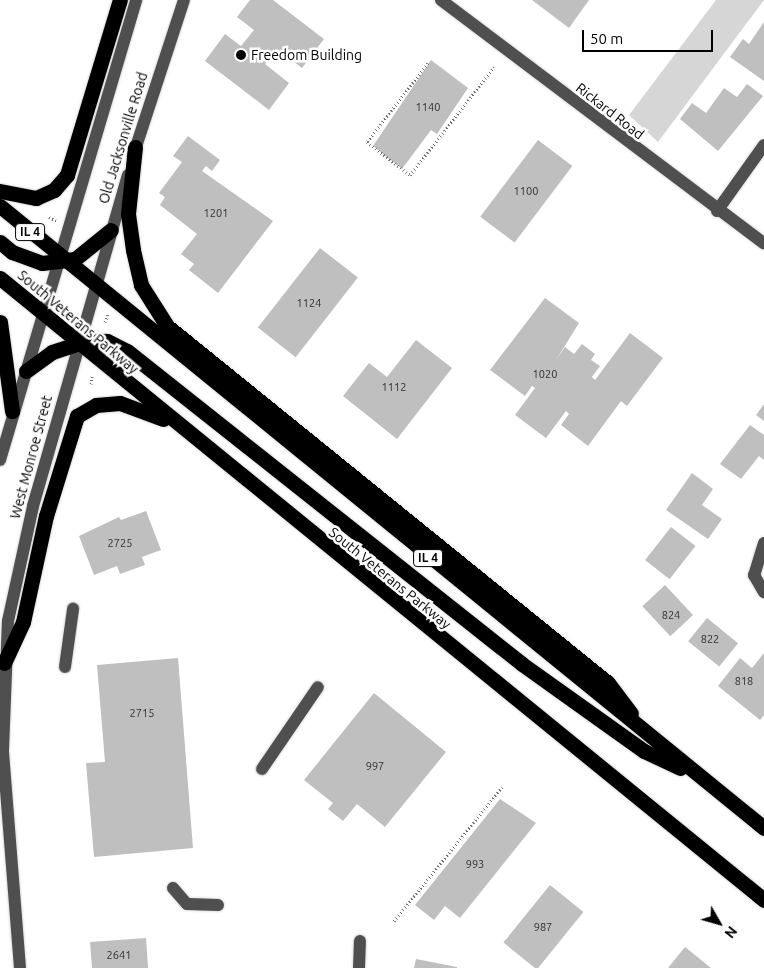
<!DOCTYPE html>
<html>
<head>
<meta charset="utf-8">
<style>
	body { margin:0 }
	#map { position:relative; width:764px; height:968px; overflow:hidden; background:#fff; font-family:Ubuntu,sans-serif }
	div>[style] { position:absolute }
	.green>* { inset:0; background:#d6d6d6 }
	.building>* { inset:0; background:#bfbfbf; transform-origin:0 0 }
	.path>* { height:3px; margin-top:-1.5px; transform-origin:0; background:repeating-linear-gradient(90deg,#717171 0 1px,transparent 0 3.5px) }
	.roads { filter:drop-shadow(0 0 1px #dbdbdb) drop-shadow(0 0 1px #dbdbdb) }
	.minor>* { height:12px; margin:-6px; padding:0 6px; transform-origin:6px; border-radius:6px; background:#4f4f4f }
	.highway>* { height:15px; margin:-7.5px; padding:0 7.5px; transform-origin:7.5px; border-radius:7.5px; background:#000 }
	.dots>* { width:14px; height:14px; translate:-50% -50%; box-sizing:border-box; border:2px solid #fff; border-radius:50% }
	span { translate:-50% -50%; white-space:nowrap; text-align:center; line-height:1.15; -webkit-text-stroke:5px #fff; paint-order:stroke }
	.number-label { font-size:11px; color:#303030 }
	.number-label span { -webkit-text-stroke-width:0 }
	.shield-label span { padding:1px 4px; background:#fff; border:1px solid; border-radius:4px; -webkit-text-stroke-width:0 }
	.shield-label { font-size:12px; color:#000; font-weight:700 }
	.poi-label { font-size:14px; color:#000 }
	.left { translate:0 -50%; text-align:left }
	.street-label { font-size:14px; color:#000 }
	.north { position:absolute; left:694px; top:898px; width:50px; height:50px; -webkit-text-stroke:4px #fff; paint-order:stroke; rotate:128deg; font-size:14px; font-weight:700; line-height:20px; text-align:center; color:#000 }
	.north::after { content:''; display:block; margin:auto; width:18px; height:22px; background:#000; clip-path:polygon(50% 0,100% 100%,50% 72%,0 100%) }
	.scale { position:absolute; left:582px; top:30px; width:131px; height:22px; box-sizing:border-box; border:2px solid #000; border-top:0; padding-left:6px; font-size:15px; line-height:18px; white-space:nowrap; color:#000; -webkit-text-stroke:4px #fff; paint-order:stroke }
</style>
</head>
<body>
<div id="map">
	<div class="green">
		<div style="clip-path:polygon(716px 0,764px 0,658px 142px,629px 115px)"></div>
	</div>
	<div class="building">
		<div style="clip-path:polygon(250px 0,273px 0,324px 39px,302px 68px,277px 49px,265px 64px,289px 83px,269px 110px,205px 61px,225px 34px,241px 46px,254px 30px,237px 17px)"></div>
		<div style="clip-path:polygon(532px 0,589px 0,569px 28px)"></div>
		<div style="clip-path:polygon(764px 22px,764px 81px,730px 57px,743px 39px,749px 44px)"></div>
		<div style="clip-path:polygon(431px 60px,468px 88px,437px 134px,431px 130px,402px 169px,373px 146px)"></div>
		<div style="clip-path:polygon(747px 84px,763px 96px,718px 151px,680px 119px,692px 103px,706px 113px,724px 88px,737px 97px)"></div>
		<div style="clip-path:polygon(188px 136px,220px 160px,212px 171px,206px 166px,202px 171px,273px 221px,218px 293px,189px 270px,194px 264px,181px 254px,197px 234px,160px 205px,165px 197px,159px 193px,182px 162px,173px 156px)"></div>
		<div style="left:538px;top:140px;width:43px;height:96px;rotate:37deg"></div>
		<div style="left:320px;top:248px;width:48px;height:101px;rotate:38deg"></div>
		<div style="clip-path:polygon(545px 298px,579px 323px,556px 360px,565px 347px,574px 354px,582px 344px,595px 354px,591px 360px,600px 366px,592px 377px,595px 380px,630px 333px,663px 358px,627px 406px,621px 401px,588px 446px,561px 425px,569px 414px,566px 411px,546px 438px,515px 415px,535px 388px,532px 386px,525px 396px,490px 370px)"></div>
		<div style="clip-path:polygon(416px 340px,452px 368px,397px 439px,343px 396px,369px 363px,387px 377px)"></div>
		<div style="clip-path:polygon(764px 404px,764px 421px,756px 415px)"></div>
		<div style="clip-path:polygon(750px 425px,764px 435px,764px 460px,759px 456px,741px 479px,720px 464px)"></div>
		<div style="clip-path:polygon(692px 473px,713px 489px,702px 505px,722px 519px,708px 539px,666px 510px)"></div>
		<div style="clip-path:polygon(146px 511px,161px 550px,142px 557px,145px 565px,120px 574px,117px 566px,94px 575px,79px 536px,119px 517px,121px 520px)"></div>
		<div style="left:671px;top:527px;width:31px;height:42px;rotate:38deg"></div>
		<div style="left:665px;top:585px;width:41px;height:31px;rotate:47deg"></div>
		<div style="left:707px;top:618px;width:40px;height:30px;rotate:39deg"></div>
		<div style="clip-path:polygon(764px 653px,764px 715px,760px 720px,718px 686px,740px 658px,752px 668px)"></div>
		<div style="clip-path:polygon(178px 658px,193px 848px,94px 857px,86px 763px,105px 762px,97px 665px)"></div>
		<div style="clip-path:polygon(374px 693px,446px 752px,385px 827px,357px 804px,343px 821px,328px 809px,333px 803px,304px 780px)"></div>
		<div style="clip-path:polygon(500px 799px,536px 823px,460px 918px,445px 906px,434px 920px,415px 905px)"></div>
		<div style="left:550px;top:885px;width:43px;height:74px;rotate:39deg"></div>
		<div style="left:146px;top:938px;width:30px;height:56px;rotate:86deg"></div>
		<div style="clip-path:polygon(685px 947px,711px 968px,668px 968px)"></div>
		<div style="clip-path:polygon(416px 959px,457px 967px,457px 968px,414px 968px)"></div>
	</div>
	<div class="path">
		<div style="left:428px;top:63px;width:100px;rotate:127.7deg"></div>
		<div style="left:367px;top:142px;width:54px;rotate:37.5deg"></div>
		<div style="left:410px;top:175px;width:137px;rotate:-52.1deg"></div>
		<div style="left:49px;top:217px;width:9px;rotate:27deg"></div>
		<div style="left:105px;top:322px;width:9px;rotate:-69deg"></div>
		<div style="left:91px;top:384px;width:8px;rotate:-83deg"></div>
		<div style="left:394px;top:921px;width:172px;rotate:-51.1deg"></div>
	</div>
	<div class="roads">
		<div class="minor">
			<div style="left:441px;top:0;width:404px;rotate:37deg"></div>
			<div style="left:133px;top:156px;width:164px;rotate:-71.9deg"></div>
			<div style="left:717px;top:211px;width:81px;rotate:-54.5deg"></div>
			<div style="left:0;top:460px;width:480px;rotate:-73.5deg"></div>
			<div style="left:764px;top:543px;width:34px;rotate:107deg"></div>
			<div style="left:754px;top:575px;width:20px;rotate:60deg"></div>
			<div style="left:65px;top:667px;width:59px;rotate:-82.1deg"></div>
			<div style="left:262px;top:769px;width:99px;rotate:-55.7deg"></div>
			<div style="left:173px;top:888px;width:21px;rotate:49deg"></div>
			<div style="left:187px;top:904px;width:31px;rotate:2deg"></div>
			<div style="left:20px;top:968px;width:219px;rotate:-94.5deg"></div>
			<div style="left:3px;top:750px;width:129px;rotate:-87.8deg"></div>
			<div style="left:8px;top:621px;width:118px;rotate:-77.7deg"></div>
			<div style="left:33px;top:506px;width:344px;rotate:-74deg"></div>
			<div style="left:359px;top:968px;width:27px;rotate:-88deg"></div>
		</div>
		<div class="highway">
			<div style="left:135px;top:147px;width:67px;rotate:96deg"></div>
			<div style="left:128px;top:214px;width:36px;rotate:82deg"></div>
			<div style="left:133px;top:250px;width:36px;rotate:77deg"></div>
			<div style="left:141px;top:285px;width:49px;rotate:57.6deg"></div>
			<div style="left:167px;top:326px;width:567px;rotate:38.99deg"></div>
			<div style="left:608px;top:683px;width:38px;rotate:53deg"></div>
			<div style="left:0;top:191px;width:37px;rotate:11deg"></div>
			<div style="left:36px;top:198px;width:20px;rotate:-24deg"></div>
			<div style="left:54px;top:190px;width:20px;rotate:-49deg"></div>
			<div style="left:67px;top:175px;width:183px;rotate:-73.2deg"></div>
			<div style="left:0;top:206px;width:985px;rotate:39.15deg"></div>
			<div style="left:0;top:242px;width:16px;rotate:40deg"></div>
			<div style="left:12px;top:252px;width:32px;rotate:20deg"></div>
			<div style="left:42px;top:263px;width:33px;rotate:-7deg"></div>
			<div style="left:75px;top:259px;width:46px;rotate:-38.9deg"></div>
			<div style="left:0;top:278px;width:985px;rotate:39.15deg"></div>
			<div style="left:0;top:322px;width:90px;rotate:82.3deg"></div>
			<div style="left:26px;top:371px;width:32px;rotate:-36deg"></div>
			<div style="left:52px;top:352px;width:39px;rotate:-18deg"></div>
			<div style="left:89px;top:340px;width:18px;rotate:3deg"></div>
			<div style="left:107px;top:341px;width:22px;rotate:27deg"></div>
			<div style="left:127px;top:351px;width:504px;rotate:38.39deg"></div>
			<div style="left:522px;top:664px;width:150px;rotate:35.5deg"></div>
			<div style="left:644px;top:751px;width:40px;rotate:25deg"></div>
			<div style="left:4px;top:663px;width:45px;rotate:-65.1deg"></div>
			<div style="left:23px;top:622px;width:108px;rotate:-77.8deg"></div>
			<div style="left:46px;top:516px;width:105px;rotate:-72.8deg"></div>
			<div style="left:77px;top:416px;width:22px;rotate:-30deg"></div>
			<div style="left:96px;top:405px;width:24px;rotate:-5deg"></div>
			<div style="left:120px;top:403px;width:46px;rotate:20.4deg"></div>
		</div>
	</div>
	<div class="dots">
		<div style="left:241px;top:55px;background:#000"></div>
	</div>
	<div class="number-label">
		<span style="left:428px;top:107px">1140</span>
		<span style="left:526px;top:191px">1100</span>
		<span style="left:216px;top:213px">1201</span>
		<span style="left:309px;top:303px">1124</span>
		<span style="left:545px;top:374px">1020</span>
		<span style="left:394px;top:387px">1112</span>
		<span style="left:120px;top:543px">2725</span>
		<span style="left:671px;top:615px">824</span>
		<span style="left:710px;top:639px">822</span>
		<span style="left:744px;top:681px">818</span>
		<span style="left:142px;top:713px">2715</span>
		<span style="left:375px;top:766px">997</span>
		<span style="left:475px;top:864px">993</span>
		<span style="left:543px;top:927px">987</span>
		<span style="left:119px;top:955px">2641</span>
	</div>
	<div class="shield-label">
		<span style="left:30px;top:232px">IL 4</span>
		<span style="left:428px;top:558px">IL 4</span>
	</div>
	<div class="poi-label">
		<span class="left" style="left:251px;top:55px">Freedom Building</span>
	</div>
	<div class="street-label">
		<span style="left:610px;top:111px;rotate:38deg">Rickard Road</span>
		<span style="left:123px;top:138px;rotate:-73deg">Old Jacksonville Road</span>
		<span style="left:78px;top:322px;rotate:40deg">South Veterans Parkway</span>
		<span style="left:31px;top:457px;rotate:-75deg">West Monroe Street</span>
		<span style="left:390px;top:578px;rotate:39deg">South Veterans Parkway</span>
	</div>
	<div class="north">N</div>
	<div class="scale">50 m</div>
</div>
</body>
</html>
